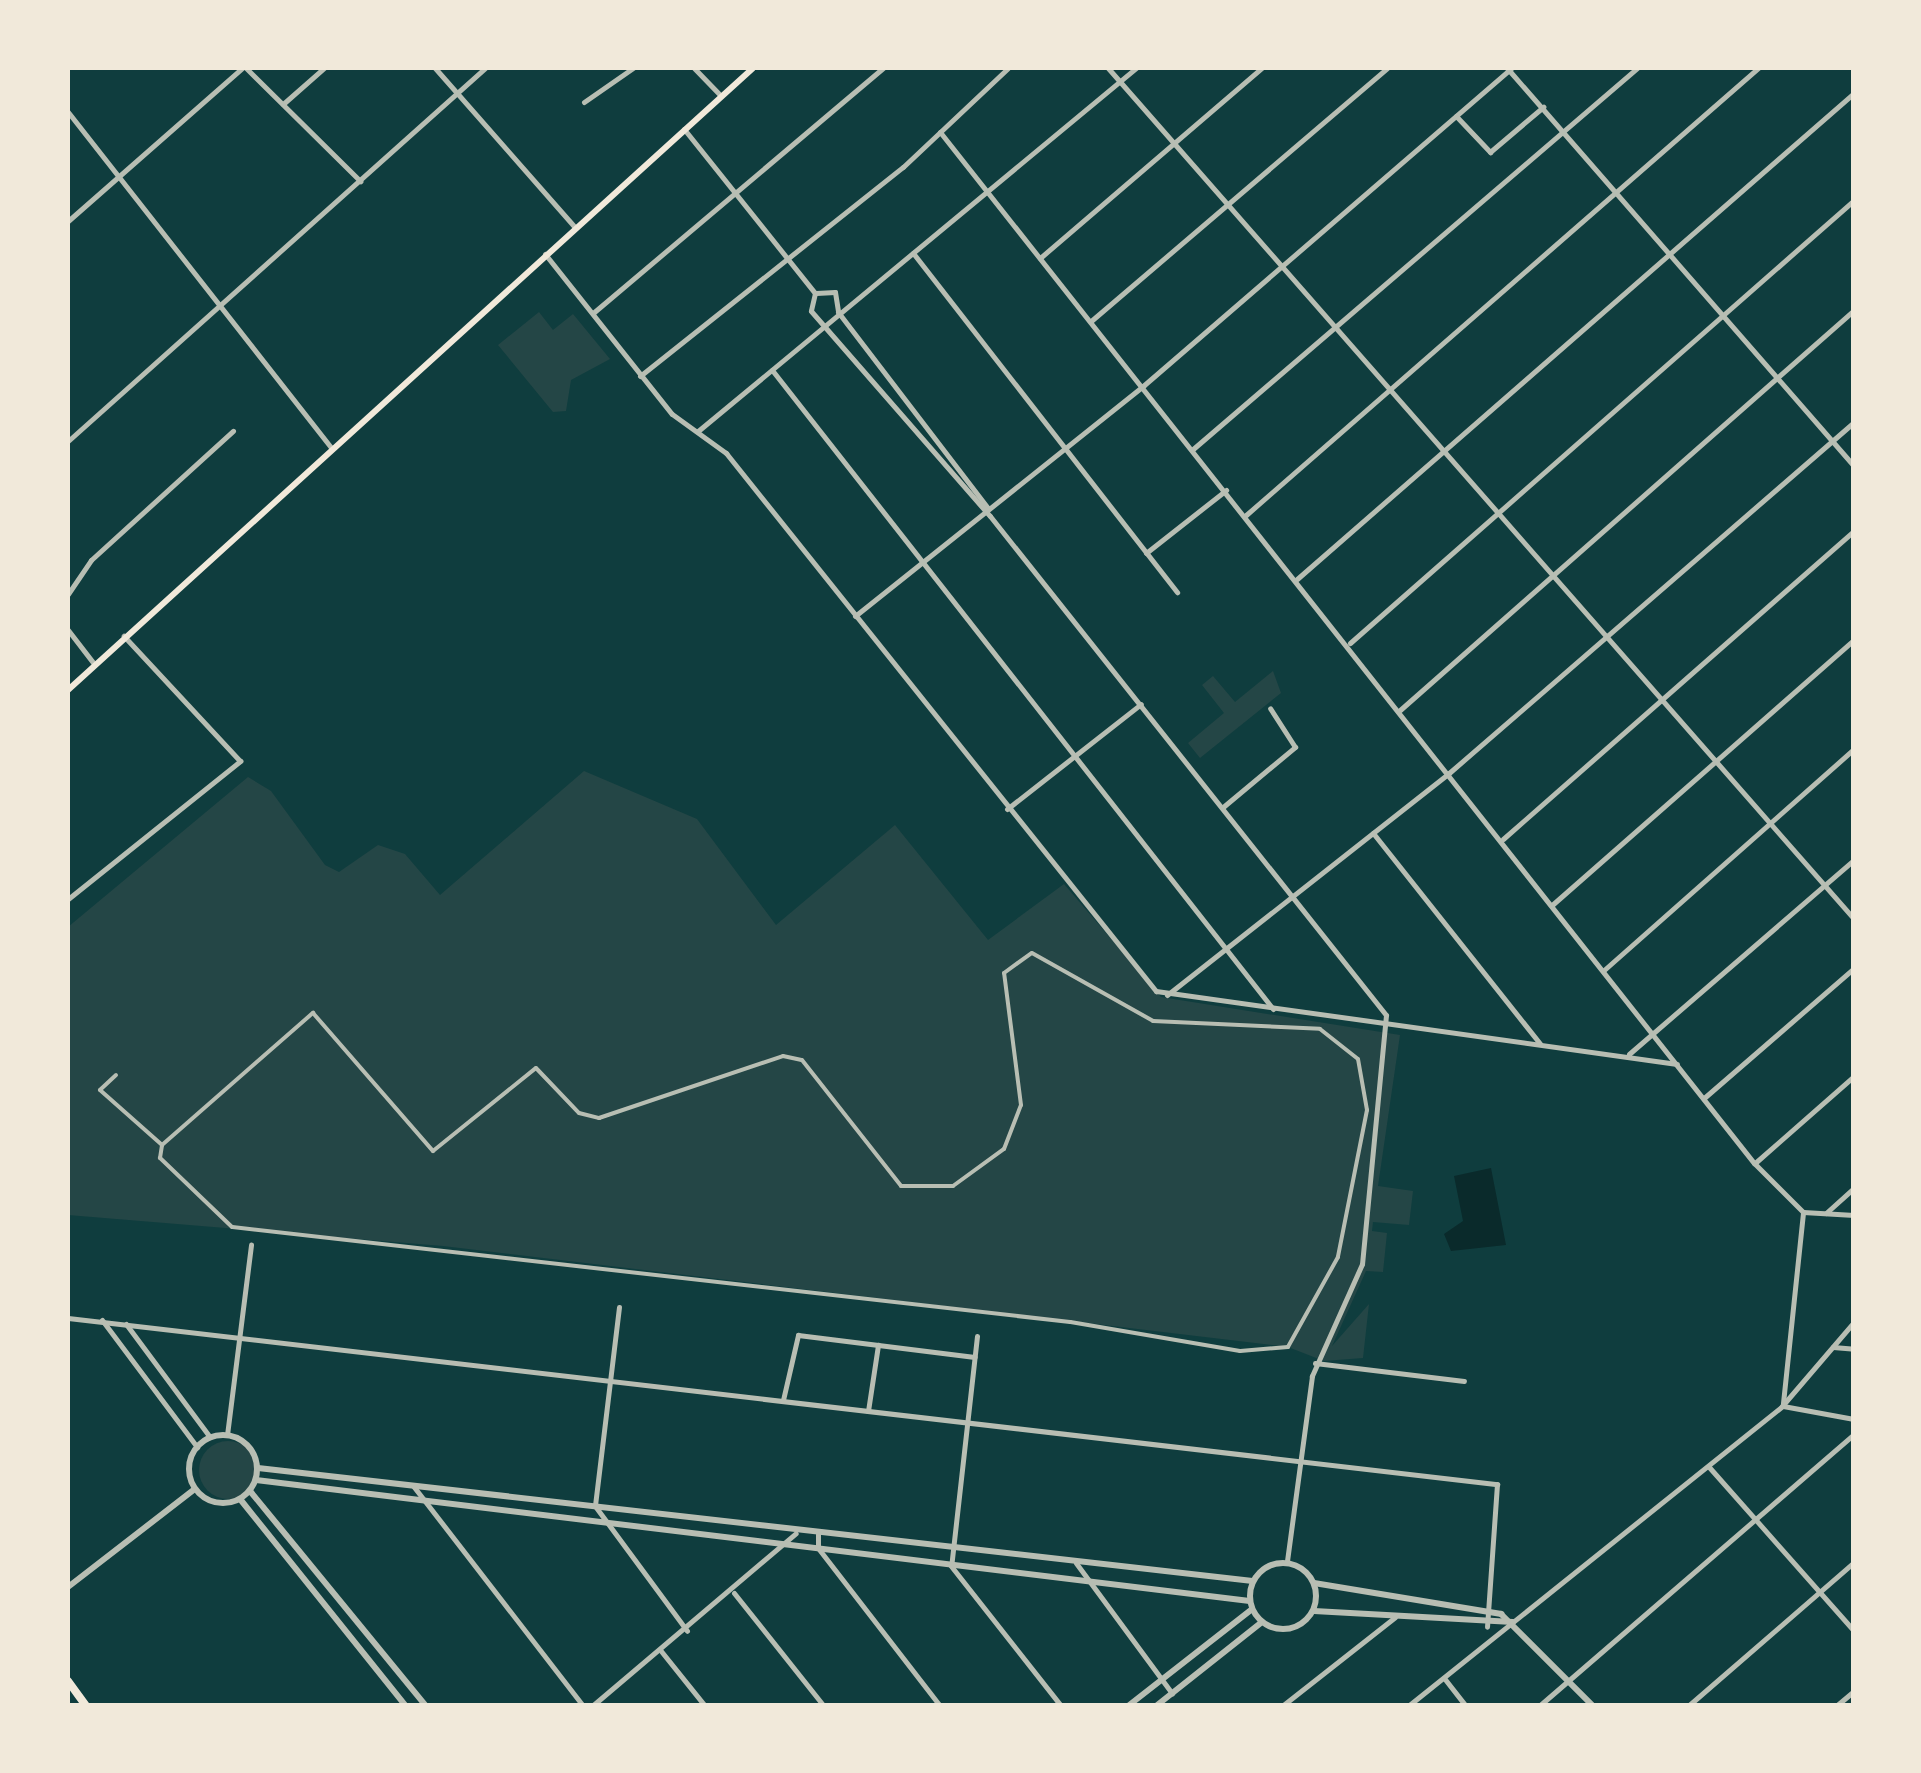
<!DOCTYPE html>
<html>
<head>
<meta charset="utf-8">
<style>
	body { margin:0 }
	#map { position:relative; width:1921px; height:1773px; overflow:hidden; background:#0f3d3e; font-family:"Archivo Narrow",sans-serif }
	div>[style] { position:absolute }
	.green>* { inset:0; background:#244646 }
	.round { border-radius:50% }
	.water>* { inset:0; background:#0a2a2b }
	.pedestrian>* { height:4px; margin:-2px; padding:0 2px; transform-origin:2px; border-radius:2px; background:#b8beb3 }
	.minor>* { height:5px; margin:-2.5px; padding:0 2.5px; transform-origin:2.5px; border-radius:2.5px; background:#b8beb3 }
	.tertiary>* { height:6px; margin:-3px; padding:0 3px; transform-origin:3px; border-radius:3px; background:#b8beb3 }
	.tertiary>.ring { margin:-3px; padding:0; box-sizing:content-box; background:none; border:6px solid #b8beb3; border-radius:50% }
	.secondary>* { height:6px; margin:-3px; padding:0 3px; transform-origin:3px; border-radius:3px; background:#f1e9da }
	.primary>* { height:8px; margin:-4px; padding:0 4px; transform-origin:4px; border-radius:4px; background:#f1e9da }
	span { translate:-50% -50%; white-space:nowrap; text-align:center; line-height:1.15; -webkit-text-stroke:8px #f1e9da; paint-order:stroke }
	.frame { position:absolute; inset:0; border:70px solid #f1e9da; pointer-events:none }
</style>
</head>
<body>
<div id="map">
	<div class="green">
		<div style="clip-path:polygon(539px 312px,553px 330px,573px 314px,610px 359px,571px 380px,566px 411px,553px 412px,498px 345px)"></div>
		<div style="clip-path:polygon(1273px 671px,1281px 693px,1200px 758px,1188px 743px,1224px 713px,1202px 685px,1213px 676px,1235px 702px)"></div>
		<div style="clip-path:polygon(584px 771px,697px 819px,776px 925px,895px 825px,988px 940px,1064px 884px,1161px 997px,1400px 1035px,1378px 1186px,1413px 1191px,1409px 1225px,1373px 1222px,1372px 1231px,1387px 1233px,1383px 1272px,1366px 1271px,1332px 1346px,1369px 1304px,1363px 1358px,1324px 1361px,1288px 1347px,443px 1246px,68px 1215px,68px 927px,248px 777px,271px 791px,325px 865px,339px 872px,378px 845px,405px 854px,440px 895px)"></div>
		<div class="round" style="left:199px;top:1441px;width:58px;height:58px"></div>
	</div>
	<div class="water">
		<div style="clip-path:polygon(1491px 1168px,1506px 1245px,1451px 1251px,1444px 1234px,1463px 1221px,1454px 1176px)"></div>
	</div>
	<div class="pedestrian">
		<div style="left:1032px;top:953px;width:139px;rotate:29.3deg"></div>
		<div style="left:1153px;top:1021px;width:167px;rotate:2.7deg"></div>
		<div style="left:1320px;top:1029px;width:48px;rotate:38.3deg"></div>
		<div style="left:1358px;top:1059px;width:52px;rotate:80deg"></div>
		<div style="left:1367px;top:1110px;width:150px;rotate:101.2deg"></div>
		<div style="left:1338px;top:1257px;width:103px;rotate:119.1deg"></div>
		<div style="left:1288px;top:1347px;width:48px;rotate:175.2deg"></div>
		<div style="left:1240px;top:1351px;width:172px;rotate:-170.3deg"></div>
		<div style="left:1070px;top:1322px;width:843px;rotate:-173.53deg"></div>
		<div style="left:232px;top:1227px;width:100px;rotate:-136.2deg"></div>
		<div style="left:160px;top:1158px;width:13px;rotate:-81deg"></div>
		<div style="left:162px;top:1145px;width:201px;rotate:-41.2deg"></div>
		<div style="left:313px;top:1013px;width:183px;rotate:49deg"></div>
		<div style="left:433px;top:1151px;width:132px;rotate:-38.9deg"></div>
		<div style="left:536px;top:1068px;width:62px;rotate:46.3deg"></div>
		<div style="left:579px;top:1113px;width:21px;rotate:14deg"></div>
		<div style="left:599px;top:1118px;width:194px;rotate:-18.6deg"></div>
		<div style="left:783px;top:1056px;width:19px;rotate:12deg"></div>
		<div style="left:802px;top:1060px;width:160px;rotate:51.8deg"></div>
		<div style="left:901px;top:1186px;width:52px"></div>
		<div style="left:953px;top:1186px;width:63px;rotate:-36deg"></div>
		<div style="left:1004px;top:1149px;width:47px;rotate:-68.9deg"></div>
		<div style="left:1021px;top:1105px;width:133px;rotate:-97.3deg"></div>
		<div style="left:1004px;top:973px;width:34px;rotate:-36deg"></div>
		<div style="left:116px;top:1075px;width:22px;rotate:137deg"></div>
		<div style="left:100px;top:1090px;width:83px;rotate:41.6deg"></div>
	</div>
	<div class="minor">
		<div style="left:246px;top:68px;width:161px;rotate:44.7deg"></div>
		<div style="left:435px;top:68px;width:210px;rotate:48.7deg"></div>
		<div style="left:694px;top:68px;width:39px;rotate:46deg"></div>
		<div style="left:1108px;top:68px;width:1132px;rotate:48.76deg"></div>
		<div style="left:1507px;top:68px;width:528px;rotate:48.92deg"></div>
		<div style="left:584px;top:102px;width:60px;rotate:-34.8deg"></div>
		<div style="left:283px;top:104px;width:55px;rotate:-41.3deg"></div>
		<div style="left:68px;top:112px;width:426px;rotate:51.9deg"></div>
		<div style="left:1456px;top:116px;width:50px;rotate:46.6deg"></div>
		<div style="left:1490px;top:152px;width:70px;rotate:-40.3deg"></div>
		<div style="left:684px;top:129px;width:210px;rotate:51.4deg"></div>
		<div style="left:940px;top:132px;width:1314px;rotate:51.71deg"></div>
		<div style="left:1754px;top:1163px;width:69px;rotate:45deg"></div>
		<div style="left:68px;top:221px;width:232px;rotate:-41.3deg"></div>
		<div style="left:913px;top:253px;width:430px;rotate:52.1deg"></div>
		<div style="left:545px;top:254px;width:204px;rotate:51.6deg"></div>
		<div style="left:672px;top:414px;width:67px;rotate:35.8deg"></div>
		<div style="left:726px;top:453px;width:689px;rotate:51.37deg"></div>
		<div style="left:1156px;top:991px;width:526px;rotate:7.98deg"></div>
		<div style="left:1040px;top:258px;width:292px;rotate:-40.6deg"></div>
		<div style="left:815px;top:293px;width:18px;rotate:103deg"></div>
		<div style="left:811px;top:311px;width:272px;rotate:48.9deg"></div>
		<div style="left:990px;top:516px;width:637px;rotate:51.56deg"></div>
		<div style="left:1386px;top:1015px;width:250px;rotate:95.5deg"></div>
		<div style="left:1362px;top:1264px;width:123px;rotate:114.1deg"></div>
		<div style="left:1312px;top:1376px;width:188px;rotate:97.7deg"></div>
		<div style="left:816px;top:293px;width:19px;rotate:-3deg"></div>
		<div style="left:835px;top:292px;width:20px;rotate:81deg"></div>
		<div style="left:838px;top:312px;width:247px;rotate:52.6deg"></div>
		<div style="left:593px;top:313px;width:380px;rotate:-40.2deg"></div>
		<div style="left:1091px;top:321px;width:389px;rotate:-40.5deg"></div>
		<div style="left:772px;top:370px;width:812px;rotate:51.9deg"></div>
		<div style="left:640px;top:376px;width:336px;rotate:-38.5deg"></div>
		<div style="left:903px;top:167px;width:144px;rotate:-43.3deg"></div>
		<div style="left:698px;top:431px;width:569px;rotate:-39.65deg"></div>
		<div style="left:68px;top:441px;width:559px;rotate:-41.81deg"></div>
		<div style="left:1193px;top:449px;width:585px;rotate:-40.63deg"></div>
		<div style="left:1246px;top:515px;width:680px;rotate:-41.12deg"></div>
		<div style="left:1146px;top:553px;width:102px;rotate:-38.2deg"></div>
		<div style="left:1297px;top:579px;width:739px;rotate:-41.11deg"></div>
		<div style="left:68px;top:594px;width:41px;rotate:-55.9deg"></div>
		<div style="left:91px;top:560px;width:192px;rotate:-42.3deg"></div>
		<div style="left:855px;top:616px;width:369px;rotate:-38.6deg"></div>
		<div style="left:1143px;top:386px;width:487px;rotate:-40.8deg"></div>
		<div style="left:68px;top:630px;width:44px;rotate:52.4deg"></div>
		<div style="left:1350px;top:643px;width:671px;rotate:-41.31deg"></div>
		<div style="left:1400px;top:710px;width:605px;rotate:-41.38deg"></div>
		<div style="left:1223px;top:807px;width:94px;rotate:-39.8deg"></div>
		<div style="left:1295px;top:747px;width:46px;rotate:-122.7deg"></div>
		<div style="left:1007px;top:809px;width:170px;rotate:-38.1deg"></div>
		<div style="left:1373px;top:833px;width:269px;rotate:51.6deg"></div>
		<div style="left:1503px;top:839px;width:467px;rotate:-41.3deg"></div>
		<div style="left:68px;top:899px;width:221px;rotate:-38.7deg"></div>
		<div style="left:240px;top:761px;width:171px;rotate:-132.9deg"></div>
		<div style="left:1552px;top:905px;width:402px;rotate:-41.3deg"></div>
		<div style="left:1604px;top:970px;width:334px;rotate:-41.5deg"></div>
		<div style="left:1167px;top:995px;width:359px;rotate:-38.2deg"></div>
		<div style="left:1449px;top:773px;width:536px;rotate:-40.91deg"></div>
		<div style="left:1629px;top:1054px;width:297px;rotate:-40.8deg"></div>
		<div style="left:1704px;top:1098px;width:198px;rotate:-40.9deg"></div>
		<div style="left:1755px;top:1163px;width:132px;rotate:-41.3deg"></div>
		<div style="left:1803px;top:1212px;width:51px;rotate:3.4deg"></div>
		<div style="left:1826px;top:1213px;width:38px;rotate:-42deg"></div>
		<div style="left:619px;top:1307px;width:200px;rotate:96.9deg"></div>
		<div style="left:595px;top:1506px;width:155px;rotate:53.6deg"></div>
		<div style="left:68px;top:1318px;width:1439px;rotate:6.63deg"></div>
		<div style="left:1497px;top:1484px;width:143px;rotate:94deg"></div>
		<div style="left:102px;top:1320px;width:159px;rotate:53.2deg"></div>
		<div style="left:126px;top:1324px;width:141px;rotate:53.4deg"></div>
		<div style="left:977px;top:1336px;width:231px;rotate:96.4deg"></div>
		<div style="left:951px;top:1566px;width:178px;rotate:51.8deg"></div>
		<div style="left:1833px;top:1347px;width:21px;rotate:5deg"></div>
		<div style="left:1315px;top:1363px;width:150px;rotate:6.9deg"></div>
		<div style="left:783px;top:1400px;width:67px;rotate:-77deg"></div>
		<div style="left:798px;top:1335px;width:178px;rotate:7.1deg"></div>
		<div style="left:1783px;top:1403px;width:192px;rotate:-84deg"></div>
		<div style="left:1783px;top:1406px;width:72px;rotate:10.4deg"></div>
		<div style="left:868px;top:1411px;width:67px;rotate:-81.4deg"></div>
		<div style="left:227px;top:1435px;width:192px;rotate:-82.8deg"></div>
		<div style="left:1709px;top:1467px;width:219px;rotate:48.5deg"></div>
		<div style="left:414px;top:1487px;width:277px;rotate:52.3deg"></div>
		<div style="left:818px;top:1534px;width:14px;rotate:90deg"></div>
		<div style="left:818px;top:1548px;width:200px;rotate:52.3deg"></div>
		<div style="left:1076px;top:1563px;width:162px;rotate:53.6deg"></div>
		<div style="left:734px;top:1593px;width:144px;rotate:51.5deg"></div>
		<div style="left:661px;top:1651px;width:70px;rotate:51.3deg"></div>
		<div style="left:1444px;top:1678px;width:36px;rotate:52deg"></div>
		<div style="left:592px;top:1706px;width:267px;rotate:-40.3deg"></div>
		<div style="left:1282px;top:1706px;width:144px;rotate:-38.2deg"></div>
		<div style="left:1408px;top:1706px;width:479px;rotate:-38.7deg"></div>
		<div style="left:1782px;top:1406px;width:111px;rotate:-49.4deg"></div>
		<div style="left:1539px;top:1706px;width:416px;rotate:-40.8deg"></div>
		<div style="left:1688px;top:1706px;width:220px;rotate:-40.9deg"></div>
		<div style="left:1836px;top:1706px;width:23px;rotate:-40deg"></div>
	</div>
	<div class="tertiary">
		<div class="ring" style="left:189px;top:1435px;width:62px;height:62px"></div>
		<div style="left:258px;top:1468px;width:1001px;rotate:6.48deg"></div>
		<div style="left:256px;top:1480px;width:1001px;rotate:6.94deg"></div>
		<div style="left:250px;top:1491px;width:278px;rotate:50.7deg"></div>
		<div style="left:240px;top:1499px;width:265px;rotate:51.3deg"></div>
		<div class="ring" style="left:1250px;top:1563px;width:60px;height:60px"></div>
		<div style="left:1314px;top:1583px;width:190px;rotate:9.4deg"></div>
		<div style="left:1501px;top:1614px;width:130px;rotate:45deg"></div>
		<div style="left:68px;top:1587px;width:160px;rotate:-37.7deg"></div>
		<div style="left:1314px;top:1611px;width:199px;rotate:3.2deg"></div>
		<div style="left:1128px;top:1706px;width:157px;rotate:-38deg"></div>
		<div style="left:1156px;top:1706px;width:135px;rotate:-38.4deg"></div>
	</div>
	<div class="secondary">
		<div style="left:68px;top:690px;width:925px;rotate:-42.24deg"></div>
	</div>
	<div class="primary">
		<div style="left:68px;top:1681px;width:31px;rotate:54deg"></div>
	</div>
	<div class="frame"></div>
</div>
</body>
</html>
